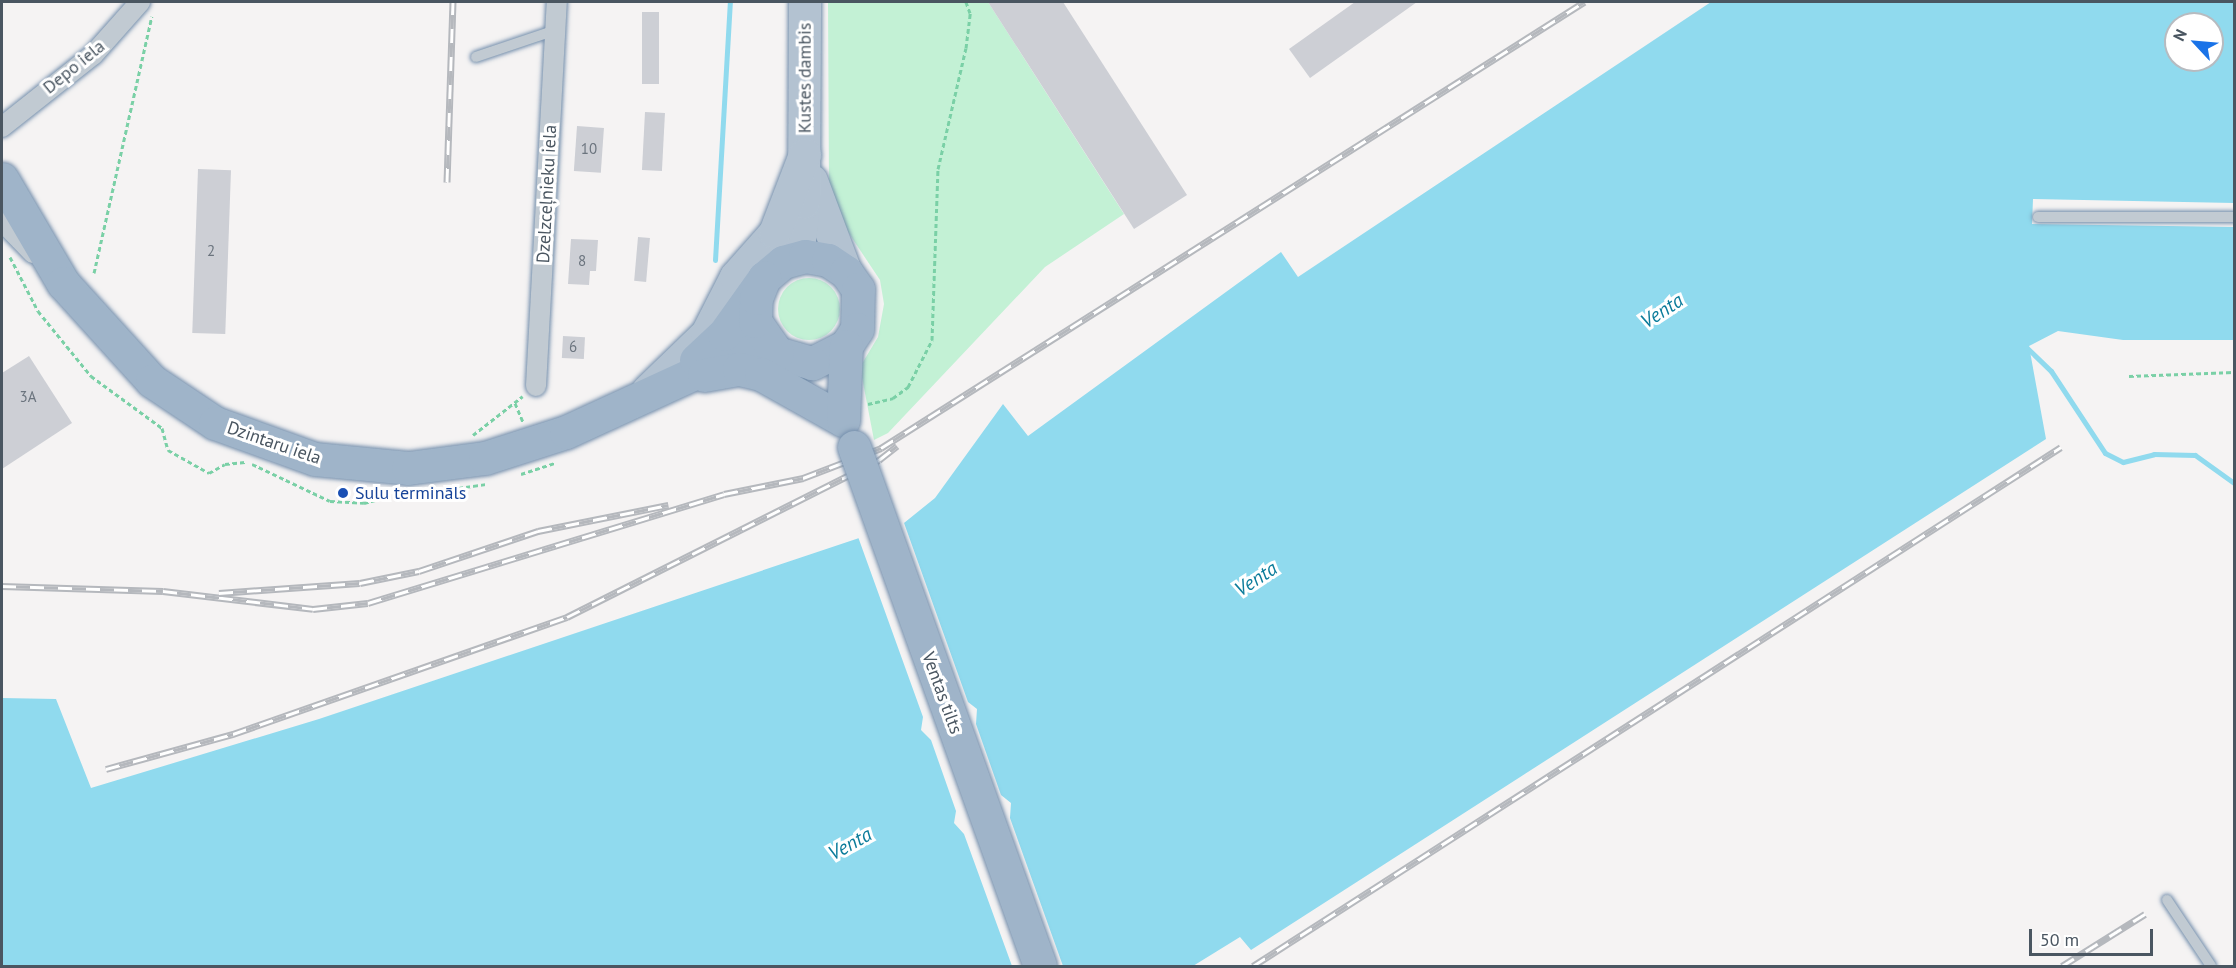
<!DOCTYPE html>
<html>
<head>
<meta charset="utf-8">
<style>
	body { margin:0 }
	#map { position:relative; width:2236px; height:968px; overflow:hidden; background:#f5f3f3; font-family:"PT Sans",sans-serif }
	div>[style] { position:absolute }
	.green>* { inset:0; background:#c3f1d5 }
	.round { border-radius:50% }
	.water>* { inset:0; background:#90daee }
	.pier>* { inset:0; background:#f5f3f3 }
	.stream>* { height:5px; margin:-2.5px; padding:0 2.5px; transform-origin:2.5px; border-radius:2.5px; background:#90daee }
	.building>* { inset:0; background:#cdcfd5; transform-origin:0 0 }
	.path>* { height:3px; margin-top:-1.5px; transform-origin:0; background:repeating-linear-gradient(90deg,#7ad0a6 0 4.5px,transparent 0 7.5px) }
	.roads { filter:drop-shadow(0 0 2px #7690ad) drop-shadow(0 0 2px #7690ad) }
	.service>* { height:10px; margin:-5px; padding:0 5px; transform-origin:5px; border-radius:5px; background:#c1cad2 }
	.minor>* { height:20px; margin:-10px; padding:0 10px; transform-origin:10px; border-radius:10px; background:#c1cad2 }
	.primary>* { height:32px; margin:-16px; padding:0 16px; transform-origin:16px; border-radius:16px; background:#b3c2d1 }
	.trunk>* { height:33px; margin:-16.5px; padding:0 16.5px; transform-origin:16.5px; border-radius:16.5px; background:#9fb4c9 }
	.rail>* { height:7px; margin-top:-3.5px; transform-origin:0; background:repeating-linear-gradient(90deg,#fff 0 14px,#b5b8bd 0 28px); box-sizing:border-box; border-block:2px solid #b5b8bd }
	.bridges { filter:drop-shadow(0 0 2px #7690ad) drop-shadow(0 0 2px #7690ad) }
	.trunk-bridge>* { height:33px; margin:-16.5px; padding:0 16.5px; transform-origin:16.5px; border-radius:16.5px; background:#9fb4c9 }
	.dots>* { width:16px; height:16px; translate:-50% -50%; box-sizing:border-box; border:3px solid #fff; border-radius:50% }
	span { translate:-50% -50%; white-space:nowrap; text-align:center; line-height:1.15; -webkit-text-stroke:6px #fff; paint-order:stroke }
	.number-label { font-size:15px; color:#6b747e }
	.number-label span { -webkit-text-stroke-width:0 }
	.street-label { font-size:18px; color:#4a5661 }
	.transit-label { font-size:18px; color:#164399 }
	.left { translate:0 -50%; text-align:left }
	.water-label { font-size:20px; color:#0c7c9b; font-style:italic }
	.frame { position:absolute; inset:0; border:3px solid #4a5661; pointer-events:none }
	.north { position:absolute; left:2164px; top:12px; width:60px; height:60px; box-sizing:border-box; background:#fff; border:2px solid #b7bbc0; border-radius:50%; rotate:296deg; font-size:16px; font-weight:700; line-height:24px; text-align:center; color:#4a5661 }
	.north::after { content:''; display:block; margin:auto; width:21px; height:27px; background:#1a73e8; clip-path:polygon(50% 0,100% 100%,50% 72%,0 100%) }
	.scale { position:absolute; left:2029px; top:929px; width:124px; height:27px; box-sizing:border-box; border:3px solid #4a5661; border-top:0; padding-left:8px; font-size:18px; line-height:21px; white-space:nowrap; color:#4a5661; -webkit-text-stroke:4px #fff; paint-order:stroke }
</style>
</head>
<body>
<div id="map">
	<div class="green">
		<div style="clip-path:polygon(828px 2px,988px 2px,1124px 214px,1045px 267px,888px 433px,874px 440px,860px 367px,878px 337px,884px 304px,880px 280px,840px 220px,829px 189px)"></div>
		<div class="round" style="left:778px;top:278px;width:62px;height:62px"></div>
	</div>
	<div class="water">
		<div style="clip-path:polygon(evenodd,1711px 2px,2234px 2px,2234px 203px,2033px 199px,2032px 224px,2234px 227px,2234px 340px,2123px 340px,2058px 331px,2029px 346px,2046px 439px,1251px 950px,1240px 937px,1193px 966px,2px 966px,2px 698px,56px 699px,91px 788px,319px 719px,904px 523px,935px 498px,1003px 404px,1028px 436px,1281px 252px,1298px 277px,1711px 2px,2176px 24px,2212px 24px,2212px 60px,2176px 60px,2176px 24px)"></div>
	</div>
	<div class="pier">
		<div style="clip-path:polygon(903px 520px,968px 702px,977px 709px,976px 724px,1001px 795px,1011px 803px,1010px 818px,1063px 966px,1012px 966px,964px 834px,954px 823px,956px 811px,931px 740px,921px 730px,923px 717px,857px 534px)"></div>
	</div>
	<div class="stream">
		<div style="left:715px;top:260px;width:258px;rotate:-86.7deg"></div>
		<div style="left:2023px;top:344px;width:39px;rotate:44deg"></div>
		<div style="left:2051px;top:371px;width:98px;rotate:56.6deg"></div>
		<div style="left:2105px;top:453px;width:20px;rotate:27deg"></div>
		<div style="left:2123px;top:462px;width:32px;rotate:-14deg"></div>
		<div style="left:2154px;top:454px;width:41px;rotate:1.4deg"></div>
		<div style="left:2195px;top:455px;width:48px;rotate:35.7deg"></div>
	</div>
	<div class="building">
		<div style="clip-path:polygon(988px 2px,1063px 2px,1187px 195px,1134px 229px)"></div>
		<div style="clip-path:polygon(1355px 2px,1417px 2px,1310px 78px,1289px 49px)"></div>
		<div style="left:642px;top:12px;width:17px;height:72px"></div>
		<div style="left:645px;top:112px;width:20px;height:58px;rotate:3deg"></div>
		<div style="left:577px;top:126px;width:27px;height:45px;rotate:4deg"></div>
		<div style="left:198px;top:169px;width:33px;height:164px;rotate:2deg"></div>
		<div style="left:638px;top:237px;width:12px;height:44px;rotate:5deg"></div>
		<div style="clip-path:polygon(571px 239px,598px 240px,596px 271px,590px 271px,589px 285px,568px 284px)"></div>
		<div style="left:563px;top:336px;width:22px;height:22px;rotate:3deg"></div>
		<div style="clip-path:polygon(29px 356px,72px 423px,2px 469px,2px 373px)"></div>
	</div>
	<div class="path">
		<div style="left:10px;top:257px;width:61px;rotate:62.6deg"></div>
		<div style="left:38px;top:311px;width:84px;rotate:50.8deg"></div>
		<div style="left:91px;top:376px;width:88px;rotate:36.2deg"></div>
		<div style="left:162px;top:428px;width:23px;rotate:75deg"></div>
		<div style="left:168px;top:450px;width:47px;rotate:29.3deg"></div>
		<div style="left:209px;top:473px;width:18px;rotate:-29deg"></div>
		<div style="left:225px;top:464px;width:20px;rotate:-6deg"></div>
		<div style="left:94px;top:273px;width:263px;rotate:-77.3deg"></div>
		<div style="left:2129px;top:376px;width:105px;rotate:-2.2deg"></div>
		<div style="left:515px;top:403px;width:21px;rotate:67deg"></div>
		<div style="left:868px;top:404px;width:26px;rotate:-13deg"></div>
		<div style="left:893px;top:398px;width:19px;rotate:-36deg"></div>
		<div style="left:908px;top:387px;width:53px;rotate:-62.9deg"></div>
		<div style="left:932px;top:340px;width:171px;rotate:-88deg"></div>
		<div style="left:938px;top:169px;width:124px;rotate:-77deg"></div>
		<div style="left:966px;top:48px;width:35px;rotate:-83deg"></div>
		<div style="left:970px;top:13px;width:12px;rotate:-110deg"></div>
		<div style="left:473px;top:435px;width:63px;rotate:-38deg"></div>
		<div style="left:252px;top:464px;width:86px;rotate:25.4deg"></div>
		<div style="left:330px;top:501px;width:34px;rotate:3deg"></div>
		<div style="left:364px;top:503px;width:39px;rotate:-15deg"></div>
		<div style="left:521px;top:474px;width:35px;rotate:-18deg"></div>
		<div style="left:451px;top:489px;width:35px;rotate:-8deg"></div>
	</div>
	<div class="roads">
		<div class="service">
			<div style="left:476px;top:57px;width:84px;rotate:-18.6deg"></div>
			<div style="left:2038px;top:217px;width:196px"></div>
			<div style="left:2167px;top:900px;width:79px;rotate:56.3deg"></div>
		</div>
		<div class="minor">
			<div style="left:2px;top:127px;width:116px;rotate:-38.4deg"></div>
			<div style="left:93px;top:55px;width:71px;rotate:-48.4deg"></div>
			<div style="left:2px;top:221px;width:45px;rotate:45.9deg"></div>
			<div style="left:536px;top:386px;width:385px;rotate:-86.9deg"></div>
		</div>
		<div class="primary">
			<div style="left:812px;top:181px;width:97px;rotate:69.5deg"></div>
			<div style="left:783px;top:262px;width:27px;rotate:-51deg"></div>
			<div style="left:800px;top:241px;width:38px;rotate:-84deg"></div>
			<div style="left:804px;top:203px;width:201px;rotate:-89.7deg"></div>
			<div style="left:648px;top:391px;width:82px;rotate:-44deg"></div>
			<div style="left:707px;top:334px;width:64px;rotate:-63deg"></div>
			<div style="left:736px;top:277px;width:59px;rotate:-48.4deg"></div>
			<div style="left:775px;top:233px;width:84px;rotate:-69deg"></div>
		</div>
		<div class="trunk">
			<div style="left:2px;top:179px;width:121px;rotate:59.6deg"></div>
			<div style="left:63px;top:283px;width:132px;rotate:47.8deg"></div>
			<div style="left:152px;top:381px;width:76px;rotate:33.7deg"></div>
			<div style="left:215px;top:423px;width:106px;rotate:19.8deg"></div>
			<div style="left:315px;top:459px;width:93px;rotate:5.5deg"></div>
			<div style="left:408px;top:468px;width:78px;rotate:-7.4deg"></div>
			<div style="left:485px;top:458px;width:85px;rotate:-17.8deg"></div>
			<div style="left:566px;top:432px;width:218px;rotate:-24.7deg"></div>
			<div style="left:696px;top:360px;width:38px;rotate:-43deg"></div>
			<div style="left:724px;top:334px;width:69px;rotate:-54.5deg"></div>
			<div style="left:764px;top:278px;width:25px;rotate:-40deg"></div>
			<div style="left:783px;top:262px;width:23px;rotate:-15deg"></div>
			<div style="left:805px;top:256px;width:23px;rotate:10deg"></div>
			<div style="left:828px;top:260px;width:22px;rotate:34deg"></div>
			<div style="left:846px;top:272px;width:21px;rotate:55deg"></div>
			<div style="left:858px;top:289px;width:40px;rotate:91.4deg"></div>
			<div style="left:857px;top:329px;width:20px;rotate:123deg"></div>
			<div style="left:846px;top:346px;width:38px;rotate:153deg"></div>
			<div style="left:812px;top:363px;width:36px;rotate:-164deg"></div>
			<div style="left:777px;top:353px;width:39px;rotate:-125deg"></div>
			<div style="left:755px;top:321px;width:23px;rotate:-88deg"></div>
			<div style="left:756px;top:298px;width:22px;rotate:-68deg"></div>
			<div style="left:704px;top:375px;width:36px;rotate:-10deg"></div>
			<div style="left:739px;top:369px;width:23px;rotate:13deg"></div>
			<div style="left:761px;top:374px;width:94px;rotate:29.3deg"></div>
			<div style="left:843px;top:420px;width:74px;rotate:-87.7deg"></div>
		</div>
	</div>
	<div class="rail">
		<div style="left:447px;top:182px;width:180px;rotate:-88.1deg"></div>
		<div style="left:2px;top:586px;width:161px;rotate:1.8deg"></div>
		<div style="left:163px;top:591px;width:151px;rotate:6.8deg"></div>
		<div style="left:313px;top:609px;width:55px;rotate:-6.2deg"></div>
		<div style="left:368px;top:603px;width:372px;rotate:-17deg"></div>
		<div style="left:724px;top:494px;width:81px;rotate:-11.4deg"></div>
		<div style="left:803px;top:478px;width:84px;rotate:-21deg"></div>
		<div style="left:881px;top:448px;width:833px;rotate:-32.39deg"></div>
		<div style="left:219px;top:593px;width:141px;rotate:-4.1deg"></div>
		<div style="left:360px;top:583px;width:60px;rotate:-11.5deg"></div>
		<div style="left:419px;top:571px;width:126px;rotate:-18.6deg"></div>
		<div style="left:538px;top:531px;width:133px;rotate:-11.3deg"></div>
		<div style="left:106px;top:769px;width:132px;rotate:-15.4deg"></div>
		<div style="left:233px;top:734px;width:354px;rotate:-19.3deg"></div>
		<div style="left:567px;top:617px;width:349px;rotate:-26.7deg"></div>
		<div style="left:879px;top:460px;width:23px;rotate:-38deg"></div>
		<div style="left:1253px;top:966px;width:960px;rotate:-32.71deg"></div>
		<div style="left:2062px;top:966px;width:98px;rotate:-32.1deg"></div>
	</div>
	<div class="bridges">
		<div class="trunk-bridge">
			<div style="left:854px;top:447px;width:551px;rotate:70.28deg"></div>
		</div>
	</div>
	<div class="dots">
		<div style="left:343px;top:493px;background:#1a4fb4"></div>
	</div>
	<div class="number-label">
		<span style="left:589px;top:149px">10</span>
		<span style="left:211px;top:251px">2</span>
		<span style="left:582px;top:261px">8</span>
		<span style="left:573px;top:347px">6</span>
		<span style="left:28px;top:397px">3A</span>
	</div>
	<div class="street-label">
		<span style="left:74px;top:67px;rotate:-39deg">Depo iela</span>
		<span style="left:805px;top:78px;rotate:-90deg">Kustes dambis</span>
		<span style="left:547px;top:194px;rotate:-87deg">Dzelzceļnieku iela</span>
		<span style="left:274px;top:443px;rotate:19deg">Dzintaru iela</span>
		<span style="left:942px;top:693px;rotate:70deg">Ventas tilts</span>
	</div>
	<div class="transit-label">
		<span class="left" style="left:355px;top:493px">Sulu termināls</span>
	</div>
	<div class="water-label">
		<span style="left:1662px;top:311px;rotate:-33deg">Venta</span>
		<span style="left:1256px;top:579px;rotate:-33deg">Venta</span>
		<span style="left:850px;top:844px;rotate:-29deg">Venta</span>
	</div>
	<div class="frame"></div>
	<div class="north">N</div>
	<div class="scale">50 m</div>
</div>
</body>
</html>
